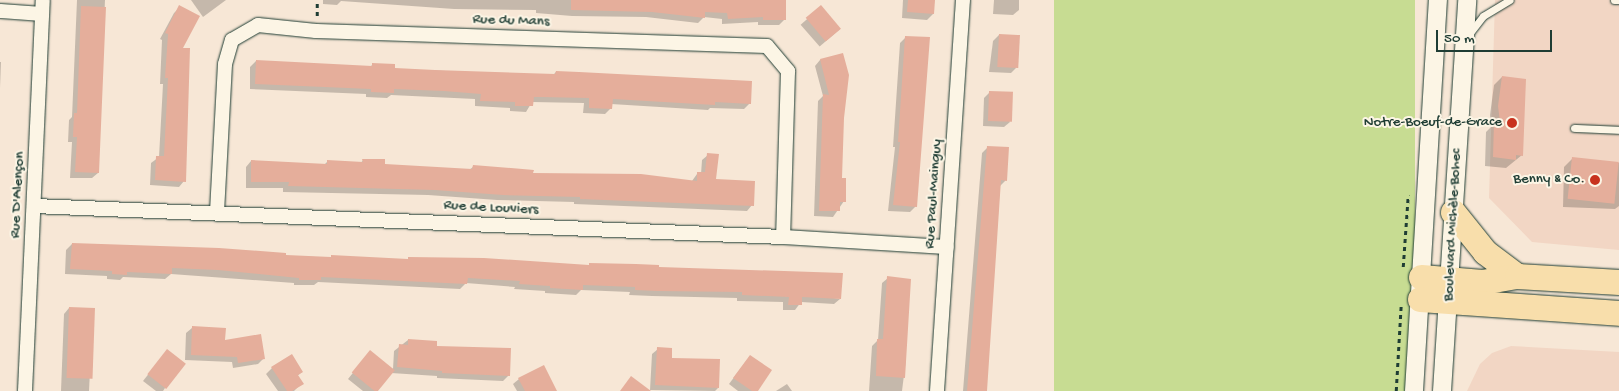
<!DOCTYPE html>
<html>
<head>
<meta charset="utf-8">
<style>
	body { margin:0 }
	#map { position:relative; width:1619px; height:391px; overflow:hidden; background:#f7e7d6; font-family:"Gochi Hand",sans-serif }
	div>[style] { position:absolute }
	.built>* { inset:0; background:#f2d6c4 }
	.green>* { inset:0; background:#c7dc92; transform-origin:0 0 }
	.shadow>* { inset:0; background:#0003; transform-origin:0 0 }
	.building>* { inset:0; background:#e5ae9b; transform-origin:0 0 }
	.path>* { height:2.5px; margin-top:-1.25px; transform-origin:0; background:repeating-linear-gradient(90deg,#1f3d34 0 4px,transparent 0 8px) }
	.roads { filter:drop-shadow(0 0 1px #1f3d34) drop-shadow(0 0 1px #1f3d34) }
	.service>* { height:7px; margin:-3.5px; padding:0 3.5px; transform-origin:3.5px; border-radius:3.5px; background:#fcf5e5 }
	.minor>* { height:14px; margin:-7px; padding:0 7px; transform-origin:7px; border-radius:7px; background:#fcf5e5 }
	.tertiary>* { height:18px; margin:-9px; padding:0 9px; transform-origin:9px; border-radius:9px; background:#fcf5e5 }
	.motorway>* { height:25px; margin:-12.5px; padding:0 12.5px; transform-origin:12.5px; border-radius:12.5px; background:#f8deab }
	.dots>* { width:14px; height:14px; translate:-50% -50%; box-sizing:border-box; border:2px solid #fcf5e5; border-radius:50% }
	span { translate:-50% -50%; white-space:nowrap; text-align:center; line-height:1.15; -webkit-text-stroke:4px #fcf5e5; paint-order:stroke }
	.street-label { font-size:15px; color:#1f3d34 }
	.poi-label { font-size:15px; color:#1f3d34 }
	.right { translate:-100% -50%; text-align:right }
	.scale { position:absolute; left:1436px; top:30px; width:116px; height:22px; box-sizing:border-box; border:2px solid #1f3d34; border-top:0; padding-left:6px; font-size:15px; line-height:18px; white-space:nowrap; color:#1f3d34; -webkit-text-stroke:4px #fcf5e5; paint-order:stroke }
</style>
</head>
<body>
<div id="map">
	<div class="built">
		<div style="clip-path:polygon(1495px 0,1619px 0,1619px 250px,1532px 242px,1489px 198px)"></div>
		<div style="clip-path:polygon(1511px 346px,1619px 352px,1619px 391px,1467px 391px,1480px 364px,1492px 353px)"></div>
	</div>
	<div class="green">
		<div style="left:1054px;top:0;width:361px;height:392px"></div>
	</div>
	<div class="shadow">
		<div style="clip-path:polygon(77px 0,105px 0,98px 173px,92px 178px,70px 178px,72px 142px,68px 142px,69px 120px,72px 117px)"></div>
		<div style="clip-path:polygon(191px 0,226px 0,203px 17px)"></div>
		<div style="clip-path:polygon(323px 0,785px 0,785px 19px,779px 25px,758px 25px,758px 22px,722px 24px,722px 19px,704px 17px,698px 23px,646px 17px,572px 16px,536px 13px,536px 10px,454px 9px,341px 1px,337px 5px,323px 4px)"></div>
		<div style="clip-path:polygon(903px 0,934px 0,933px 14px,927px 20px,902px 18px)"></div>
		<div style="clip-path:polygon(994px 0,1019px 0,1019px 10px,1013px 15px,993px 14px)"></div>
		<div style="clip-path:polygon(180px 7px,184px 181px,179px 187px,150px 185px,151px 163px,159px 157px,163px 84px,160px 84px,162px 40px,160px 39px,174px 13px)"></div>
		<div style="left:821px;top:7px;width:29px;height:27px;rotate:49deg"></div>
		<div style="clip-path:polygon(999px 35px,1016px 68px,1011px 73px,989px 72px,993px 41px)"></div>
		<div style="clip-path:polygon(906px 37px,916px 206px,910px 212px,888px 211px,895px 147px,893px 147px,900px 43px)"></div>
		<div style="clip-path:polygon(842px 54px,841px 179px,844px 201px,833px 217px,814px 216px,818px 101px,823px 96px,815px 66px,820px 60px)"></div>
		<div style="clip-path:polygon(256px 61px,370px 67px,373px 64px,394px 69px,553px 75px,556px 72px,750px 103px,744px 109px,710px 108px,708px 110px,611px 104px,611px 108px,605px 114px,583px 113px,584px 103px,532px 102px,526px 112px,510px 111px,510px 108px,475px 106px,475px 99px,391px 95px,387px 98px,366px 97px,366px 94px,250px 89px,250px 67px)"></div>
		<div style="clip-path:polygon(0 62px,1px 62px,0 88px)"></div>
		<div style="clip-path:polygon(1502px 77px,1522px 155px,1506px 168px,1485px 166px,1486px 132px,1491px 127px,1490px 115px,1494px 85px)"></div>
		<div style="clip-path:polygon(990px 92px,1010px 122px,1004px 127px,983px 126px,984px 98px)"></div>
		<div style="clip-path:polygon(988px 147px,1006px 180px,1000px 186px,986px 391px,963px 391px,982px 153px)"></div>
		<div style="clip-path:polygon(708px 155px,715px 180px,752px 205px,747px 211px,574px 204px,574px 202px,497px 200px,428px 195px,283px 192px,283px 188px,246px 188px,246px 167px,251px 161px,324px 165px,328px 161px,361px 163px,363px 160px,383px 166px,469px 170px,473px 167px,532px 174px,692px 181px,697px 174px,701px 174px,702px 160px)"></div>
		<div style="clip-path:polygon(1573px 158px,1619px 163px,1619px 206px,1615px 209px,1563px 207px,1564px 167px)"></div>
		<div style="clip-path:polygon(72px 244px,285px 256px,658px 268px,840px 299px,834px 304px,801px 302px,795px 310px,783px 310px,783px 302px,737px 301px,737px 298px,652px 296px,629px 295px,630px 292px,581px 290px,576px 295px,545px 293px,545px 291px,514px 289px,515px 287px,466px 283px,460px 289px,318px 282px,314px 285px,294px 285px,294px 283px,171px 274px,165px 279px,123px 277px,120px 280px,107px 279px,107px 276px,65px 274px,66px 250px)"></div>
		<div style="clip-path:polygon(888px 278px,906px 359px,902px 391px,869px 391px,872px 346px,878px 340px,882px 283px)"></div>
		<div style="clip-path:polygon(69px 308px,93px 309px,89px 391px,61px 391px,64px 314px)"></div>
		<div style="clip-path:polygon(192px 328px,224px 342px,264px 358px,258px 364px,233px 368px,232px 362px,185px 360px,186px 333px)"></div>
		<div style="clip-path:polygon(408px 340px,435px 347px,509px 375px,503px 381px,437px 378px,437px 376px,391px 373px,376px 391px,363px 391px,348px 379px,365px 358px,393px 369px,394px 351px)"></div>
		<div style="clip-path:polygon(658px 349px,670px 360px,718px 388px,715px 391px,650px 390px,652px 354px)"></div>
		<div style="clip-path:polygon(750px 356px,757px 391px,738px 391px,729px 384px)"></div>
		<div style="clip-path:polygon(162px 357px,165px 388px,163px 391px,156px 391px,143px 381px)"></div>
		<div style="clip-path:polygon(272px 368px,302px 372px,297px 376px,302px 383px,294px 391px,278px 391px,266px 374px)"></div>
		<div style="clip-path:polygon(519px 379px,553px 391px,517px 391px,513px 384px)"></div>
		<div style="clip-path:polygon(787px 384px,792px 391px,776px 391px)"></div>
	</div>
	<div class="building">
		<div style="clip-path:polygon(571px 0,786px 0,786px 20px,763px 20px,763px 17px,728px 19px,727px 13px,705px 12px,705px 18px,652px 12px,571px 10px)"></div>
		<div style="clip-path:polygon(908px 0,935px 0,934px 14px,907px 12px)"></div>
		<div style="clip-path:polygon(179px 5px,200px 16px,183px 48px,190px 48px,186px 182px,155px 180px,156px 156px,164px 156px,168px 78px,165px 78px,168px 34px,165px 33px)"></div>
		<div style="left:821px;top:5px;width:31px;height:20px;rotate:50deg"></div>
		<div style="clip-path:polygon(81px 6px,106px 7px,99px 173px,75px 172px,77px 137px,73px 137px,74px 113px,77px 113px)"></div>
		<div style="left:999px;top:34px;width:21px;height:33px;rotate:3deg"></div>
		<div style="clip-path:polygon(905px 36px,930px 37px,917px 207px,893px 205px,900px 142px,898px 142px)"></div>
		<div style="clip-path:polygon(843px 53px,849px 75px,844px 118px,842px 178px,846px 178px,846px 202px,840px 202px,840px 211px,819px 211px,823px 94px,829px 95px,820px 59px)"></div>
		<div style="clip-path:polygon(256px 60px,372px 66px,372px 63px,395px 64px,395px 68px,435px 70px,555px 74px,556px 71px,579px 72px,752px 81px,751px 104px,715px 102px,715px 105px,613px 99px,612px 109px,589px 108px,589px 98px,541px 97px,534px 97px,533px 106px,515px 106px,515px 102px,480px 101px,481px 94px,444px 91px,394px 89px,394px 93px,371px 92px,371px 89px,255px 84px)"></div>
		<div style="clip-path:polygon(1502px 76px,1526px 79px,1523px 156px,1516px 155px,1516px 160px,1493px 157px,1494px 122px,1500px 122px,1498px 106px)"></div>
		<div style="left:989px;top:91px;width:24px;height:30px;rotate:2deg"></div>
		<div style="clip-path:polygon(987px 146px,1009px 147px,1007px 181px,1001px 180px,987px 391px,967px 391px)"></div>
		<div style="clip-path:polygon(707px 153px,719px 154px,716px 179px,755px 181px,754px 206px,580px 199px,580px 197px,503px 195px,435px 190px,288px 186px,289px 182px,251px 182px,251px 160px,327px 164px,327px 160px,363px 162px,362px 159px,385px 159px,385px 164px,472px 169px,473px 165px,534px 170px,533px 173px,641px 174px,697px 181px,697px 172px,705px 172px)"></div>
		<div style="left:1572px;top:157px;width:47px;height:42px;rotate:6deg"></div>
		<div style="clip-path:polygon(72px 243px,219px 248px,286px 253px,286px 255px,331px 257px,331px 255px,408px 259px,408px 257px,484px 258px,589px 265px,589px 263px,636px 264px,659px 265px,659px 267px,843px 273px,841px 299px,802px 297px,802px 305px,788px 305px,789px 297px,742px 295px,742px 292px,658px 291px,635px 290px,635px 287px,583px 285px,583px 290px,550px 288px,550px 286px,519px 284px,520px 281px,468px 278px,467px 284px,321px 277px,321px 280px,299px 280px,299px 278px,218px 270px,172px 268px,172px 274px,127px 272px,127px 275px,112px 274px,112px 271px,70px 269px)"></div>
		<div style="clip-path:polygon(887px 276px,911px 279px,905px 378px,876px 376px,877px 339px,883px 339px)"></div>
		<div style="left:69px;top:307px;width:26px;height:71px;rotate:2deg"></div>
		<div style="clip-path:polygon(192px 326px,226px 328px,225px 340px,261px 334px,265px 359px,238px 363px,237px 357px,191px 355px)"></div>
		<div style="clip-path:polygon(408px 339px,437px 341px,437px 346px,511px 348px,510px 376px,442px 373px,442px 371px,397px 367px,399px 344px,408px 345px)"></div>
		<div style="clip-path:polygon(657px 347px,672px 348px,672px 358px,720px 359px,719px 388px,655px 385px)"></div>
		<div style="left:167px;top:349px;width:24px;height:32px;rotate:38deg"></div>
		<div style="left:370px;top:350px;width:32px;height:29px;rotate:39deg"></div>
		<div style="clip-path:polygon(292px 354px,303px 372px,298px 375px,304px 384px,292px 391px,287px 391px,271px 367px)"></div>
		<div style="clip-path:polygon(750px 355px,772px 370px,758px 391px,752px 391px,733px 378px)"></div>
		<div style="clip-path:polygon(544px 365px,557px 391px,525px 391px,518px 378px)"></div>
		<div style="clip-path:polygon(631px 376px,651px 391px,620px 391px)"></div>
	</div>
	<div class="path">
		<div style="left:317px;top:16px;width:16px;rotate:-90deg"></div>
		<div style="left:1403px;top:267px;width:72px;rotate:-86deg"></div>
		<div style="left:1396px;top:391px;width:86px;rotate:-86.7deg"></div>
	</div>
	<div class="roads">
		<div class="service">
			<div style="left:1614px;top:0;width:5px"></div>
			<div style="left:1469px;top:34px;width:23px;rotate:-52deg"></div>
			<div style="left:1483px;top:16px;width:31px;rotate:-31deg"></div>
			<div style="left:1574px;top:128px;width:45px;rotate:2.5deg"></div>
		</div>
		<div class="minor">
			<div style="left:0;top:11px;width:42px;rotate:4.1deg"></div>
			<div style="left:34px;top:206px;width:750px;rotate:2.37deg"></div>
			<div style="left:783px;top:237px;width:164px;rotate:3.5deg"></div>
			<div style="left:217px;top:212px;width:148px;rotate:-86.9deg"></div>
			<div style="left:225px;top:64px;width:25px;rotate:-74deg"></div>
			<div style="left:232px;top:40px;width:30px;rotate:-30deg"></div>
			<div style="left:258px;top:25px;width:58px;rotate:5.9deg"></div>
			<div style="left:316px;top:31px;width:451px;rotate:1.9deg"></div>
			<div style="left:767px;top:46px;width:33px;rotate:50deg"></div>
			<div style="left:788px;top:71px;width:166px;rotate:91.7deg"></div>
			<div style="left:25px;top:391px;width:391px;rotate:-87.4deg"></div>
			<div style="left:937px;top:391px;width:392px;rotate:-86.2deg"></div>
		</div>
		<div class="tertiary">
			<div style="left:1414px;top:391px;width:392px;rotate:-86.5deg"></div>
			<div style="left:1442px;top:391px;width:392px;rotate:-86.3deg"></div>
		</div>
		<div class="motorway">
			<div style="left:1453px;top:212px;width:51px;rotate:51.3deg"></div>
			<div style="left:1485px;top:252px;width:40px;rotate:37deg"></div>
			<div style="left:1421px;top:277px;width:61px;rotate:4.7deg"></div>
			<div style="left:1482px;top:282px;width:36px;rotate:-10deg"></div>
			<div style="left:1517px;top:276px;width:102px;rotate:3.4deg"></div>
			<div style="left:1420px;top:299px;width:199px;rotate:4deg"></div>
		</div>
	</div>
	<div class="dots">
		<div style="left:1512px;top:123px;background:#c8321e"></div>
		<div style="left:1595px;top:180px;background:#c8321e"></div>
	</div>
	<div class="street-label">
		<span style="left:511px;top:21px;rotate:2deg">Rue du Mans</span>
		<span style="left:934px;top:194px;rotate:-86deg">Rue Paul-Mainguy</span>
		<span style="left:18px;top:195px;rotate:-87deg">Rue D'Alençon</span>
		<span style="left:491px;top:208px;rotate:3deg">Rue de Louviers</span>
		<span style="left:1453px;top:225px;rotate:-87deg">Boulevard Michèle-Bohec</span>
	</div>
	<div class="poi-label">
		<span class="right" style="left:1502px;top:123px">Notre-Boeuf-de-Grace</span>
		<span class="right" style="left:1585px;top:180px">Benny &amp; Co.</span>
	</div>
	<div class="scale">50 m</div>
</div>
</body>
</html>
